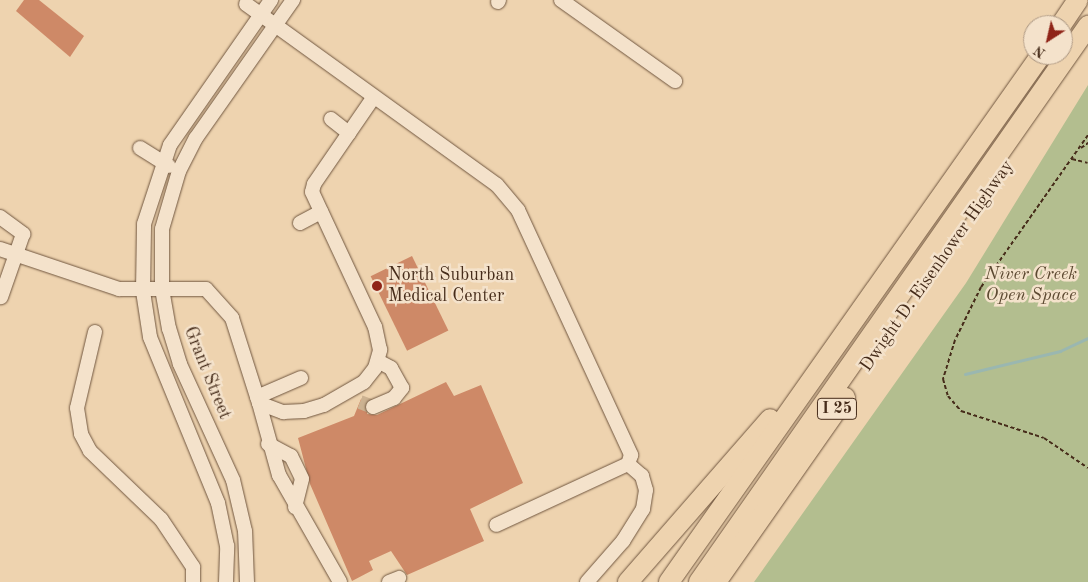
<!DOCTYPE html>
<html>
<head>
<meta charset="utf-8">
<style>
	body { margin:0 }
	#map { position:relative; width:1088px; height:582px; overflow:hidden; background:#eed3af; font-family:"Old Standard TT",serif }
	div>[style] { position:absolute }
	.green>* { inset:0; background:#b3be8f }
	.stream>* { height:3px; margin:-1.5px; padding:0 1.5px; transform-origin:1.5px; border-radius:1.5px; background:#9ab7b0 }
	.building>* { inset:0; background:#ce8967; transform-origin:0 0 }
	.minor-tunnel>* { height:14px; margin-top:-7px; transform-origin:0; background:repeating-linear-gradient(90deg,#ccb291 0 14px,transparent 0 21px) }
	.path>* { height:2px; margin-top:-1px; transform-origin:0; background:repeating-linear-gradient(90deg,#462c1a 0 4px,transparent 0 6.5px) }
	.roads { filter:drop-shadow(0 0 1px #70563f) drop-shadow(0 0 1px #70563f) }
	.minor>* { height:14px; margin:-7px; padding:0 7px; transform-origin:7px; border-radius:7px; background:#f4e2cb }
	.highway>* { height:20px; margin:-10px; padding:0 10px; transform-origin:10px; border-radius:10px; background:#eed3af }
	.dots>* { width:14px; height:14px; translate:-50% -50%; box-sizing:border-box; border:2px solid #f4e2cb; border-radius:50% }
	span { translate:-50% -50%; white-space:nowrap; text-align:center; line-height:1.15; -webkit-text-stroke:5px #f4e2cb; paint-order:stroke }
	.shield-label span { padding:1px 4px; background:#f4e2cb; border:1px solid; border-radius:4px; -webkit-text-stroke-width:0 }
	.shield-label { font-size:16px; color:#462c1a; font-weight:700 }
	.street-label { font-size:18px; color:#462c1a }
	.park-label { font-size:18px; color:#5c4931; font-style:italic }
	.poi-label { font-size:18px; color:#462c1a }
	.left { translate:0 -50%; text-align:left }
	.north { position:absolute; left:1023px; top:15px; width:50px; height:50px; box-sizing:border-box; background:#f4e2cb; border:1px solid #ae9984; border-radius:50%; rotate:215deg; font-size:14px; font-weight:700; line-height:20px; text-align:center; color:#462c1a }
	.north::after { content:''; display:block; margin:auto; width:18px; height:22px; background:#8f2418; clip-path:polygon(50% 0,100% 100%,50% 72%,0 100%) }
</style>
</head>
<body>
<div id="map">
	<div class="green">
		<div style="clip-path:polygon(1088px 85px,1088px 582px,754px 582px,966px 283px)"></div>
	</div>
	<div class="stream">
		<div style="left:965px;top:374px;width:98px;rotate:-13.6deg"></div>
		<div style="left:1060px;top:351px;width:31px;rotate:-25deg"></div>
	</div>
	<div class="building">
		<div style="clip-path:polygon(24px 0,39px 0,84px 36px,70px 57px,16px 11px)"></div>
		<div style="left:412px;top:256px;width:83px;height:46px;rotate:64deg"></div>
		<div style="clip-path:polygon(446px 382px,454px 396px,481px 385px,523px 483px,470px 509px,484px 541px,407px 575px,391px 551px,369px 561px,373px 570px,352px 581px,310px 484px,298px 438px,354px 416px,361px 399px,367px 401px,367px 414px,377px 415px)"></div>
	</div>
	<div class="minor-tunnel">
		<div style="left:360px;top:402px;width:14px;rotate:21deg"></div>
	</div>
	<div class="path">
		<div style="left:1088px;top:135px;width:186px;rotate:125.1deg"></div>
		<div style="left:981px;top:287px;width:59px;rotate:116.1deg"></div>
		<div style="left:955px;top:340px;width:41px;rotate:107.1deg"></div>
		<div style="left:943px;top:379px;width:18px;rotate:74deg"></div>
		<div style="left:948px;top:396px;width:20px;rotate:49deg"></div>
		<div style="left:961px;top:411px;width:87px;rotate:18deg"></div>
		<div style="left:1044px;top:438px;width:53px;rotate:34.3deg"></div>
		<div style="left:1081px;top:148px;width:9px;rotate:-36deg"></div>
		<div style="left:1072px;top:159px;width:16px;rotate:14deg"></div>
	</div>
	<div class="roads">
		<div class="minor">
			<div style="left:561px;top:0;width:140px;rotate:35.4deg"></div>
			<div style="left:498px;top:2px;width:2px;rotate:-63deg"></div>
			<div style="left:246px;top:4px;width:309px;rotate:35.8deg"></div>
			<div style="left:497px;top:185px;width:33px;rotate:50deg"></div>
			<div style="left:518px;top:210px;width:270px;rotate:65.2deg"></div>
			<div style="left:631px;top:455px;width:9px;rotate:108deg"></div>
			<div style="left:628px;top:464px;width:145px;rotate:155.2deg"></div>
			<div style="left:331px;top:119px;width:23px;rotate:38deg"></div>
			<div style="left:140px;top:148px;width:34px;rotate:32deg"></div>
			<div style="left:0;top:217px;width:29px;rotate:36deg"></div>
			<div style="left:23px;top:234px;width:67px;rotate:109.2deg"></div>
			<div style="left:300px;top:223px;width:24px;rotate:-28deg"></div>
			<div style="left:0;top:249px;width:126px;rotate:18.6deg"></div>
			<div style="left:119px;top:289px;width:87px"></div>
			<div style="left:206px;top:289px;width:39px;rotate:48deg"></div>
			<div style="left:232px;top:318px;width:89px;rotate:72.4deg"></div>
			<div style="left:259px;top:403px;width:26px;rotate:21deg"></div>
			<div style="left:283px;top:412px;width:21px;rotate:-3deg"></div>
			<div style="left:304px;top:411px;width:21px;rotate:-17deg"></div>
			<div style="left:324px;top:405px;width:46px;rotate:-29.9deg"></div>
			<div style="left:364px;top:382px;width:18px;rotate:-52deg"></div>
			<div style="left:375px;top:368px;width:19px;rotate:-74deg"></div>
			<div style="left:380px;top:350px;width:24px;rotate:-102deg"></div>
			<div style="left:375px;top:327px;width:149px;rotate:-115deg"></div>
			<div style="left:312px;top:192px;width:8px;rotate:-76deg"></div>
			<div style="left:314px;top:184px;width:104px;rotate:-55.5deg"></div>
			<div style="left:95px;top:332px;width:78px;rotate:103.3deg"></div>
			<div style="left:77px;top:408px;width:26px;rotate:81deg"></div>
			<div style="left:81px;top:434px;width:19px;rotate:62deg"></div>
			<div style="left:90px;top:451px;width:98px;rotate:43.8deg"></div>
			<div style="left:161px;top:519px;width:58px;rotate:56.3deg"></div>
			<div style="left:193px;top:567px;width:15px;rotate:90deg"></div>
			<div style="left:257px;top:397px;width:48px;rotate:-23.4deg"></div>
			<div style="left:259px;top:403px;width:75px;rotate:74.5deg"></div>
			<div style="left:279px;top:475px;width:123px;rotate:60.3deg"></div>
			<div style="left:373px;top:407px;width:23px;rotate:-23deg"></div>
			<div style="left:394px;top:398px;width:13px;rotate:-51deg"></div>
			<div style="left:402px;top:388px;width:23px;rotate:-119deg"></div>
			<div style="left:391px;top:368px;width:15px;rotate:-152deg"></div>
			<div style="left:268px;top:444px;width:26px;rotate:28deg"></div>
			<div style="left:291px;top:456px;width:25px;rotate:64deg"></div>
			<div style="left:302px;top:479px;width:29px;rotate:104deg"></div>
			<div style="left:226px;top:582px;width:36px;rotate:-88deg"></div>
			<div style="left:227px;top:546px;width:44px;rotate:-101.8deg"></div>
			<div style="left:218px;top:503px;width:179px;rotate:-112.3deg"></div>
			<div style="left:150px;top:337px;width:47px;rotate:-98.7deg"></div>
			<div style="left:143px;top:291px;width:67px;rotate:-89.1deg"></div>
			<div style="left:144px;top:224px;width:83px;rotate:-71.8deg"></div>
			<div style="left:170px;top:145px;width:177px;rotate:-55.1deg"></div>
			<div style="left:247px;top:582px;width:51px;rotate:-92.2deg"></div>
			<div style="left:245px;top:531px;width:52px;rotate:-103.2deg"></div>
			<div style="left:233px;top:480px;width:128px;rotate:-114.6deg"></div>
			<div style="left:180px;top:364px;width:37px;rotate:-107deg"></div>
			<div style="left:169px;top:329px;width:41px;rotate:-99.9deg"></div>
			<div style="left:162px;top:289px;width:60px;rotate:-90deg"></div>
			<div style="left:162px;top:229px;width:60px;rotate:-73.7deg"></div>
			<div style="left:179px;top:171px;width:37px;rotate:-63deg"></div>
			<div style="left:196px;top:138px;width:169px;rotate:-54.9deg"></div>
			<div style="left:389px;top:582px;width:11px;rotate:-22deg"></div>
			<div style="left:587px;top:582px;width:55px;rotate:-48.7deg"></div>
			<div style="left:623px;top:541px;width:38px;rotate:-58deg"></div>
			<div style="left:643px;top:509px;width:19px;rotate:-81deg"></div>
			<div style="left:646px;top:490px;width:15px;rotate:-106deg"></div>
			<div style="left:642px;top:476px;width:18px;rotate:-139deg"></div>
		</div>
		<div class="highway">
			<div style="left:1061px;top:25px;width:30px;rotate:-56deg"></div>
			<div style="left:628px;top:582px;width:216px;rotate:-48.9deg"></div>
			<div style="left:669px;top:582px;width:645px;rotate:-54.78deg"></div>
			<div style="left:699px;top:582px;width:679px;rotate:-55.02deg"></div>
			<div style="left:716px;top:582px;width:225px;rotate:-55deg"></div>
		</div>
	</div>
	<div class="dots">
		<div style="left:377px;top:286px;background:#8f2418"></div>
	</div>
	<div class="shield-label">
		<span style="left:837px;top:409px">I 25</span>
	</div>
	<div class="street-label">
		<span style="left:937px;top:266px;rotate:-55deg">Dwight D. Eisenhower Highway</span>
		<span style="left:207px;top:373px;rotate:68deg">Grant Street</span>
	</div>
	<div class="park-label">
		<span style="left:1031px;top:285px">Niver Creek<br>Open Space</span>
	</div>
	<div class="poi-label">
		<span class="left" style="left:388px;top:286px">North Suburban<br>Medical Center</span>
	</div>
	<div class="north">N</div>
</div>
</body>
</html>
